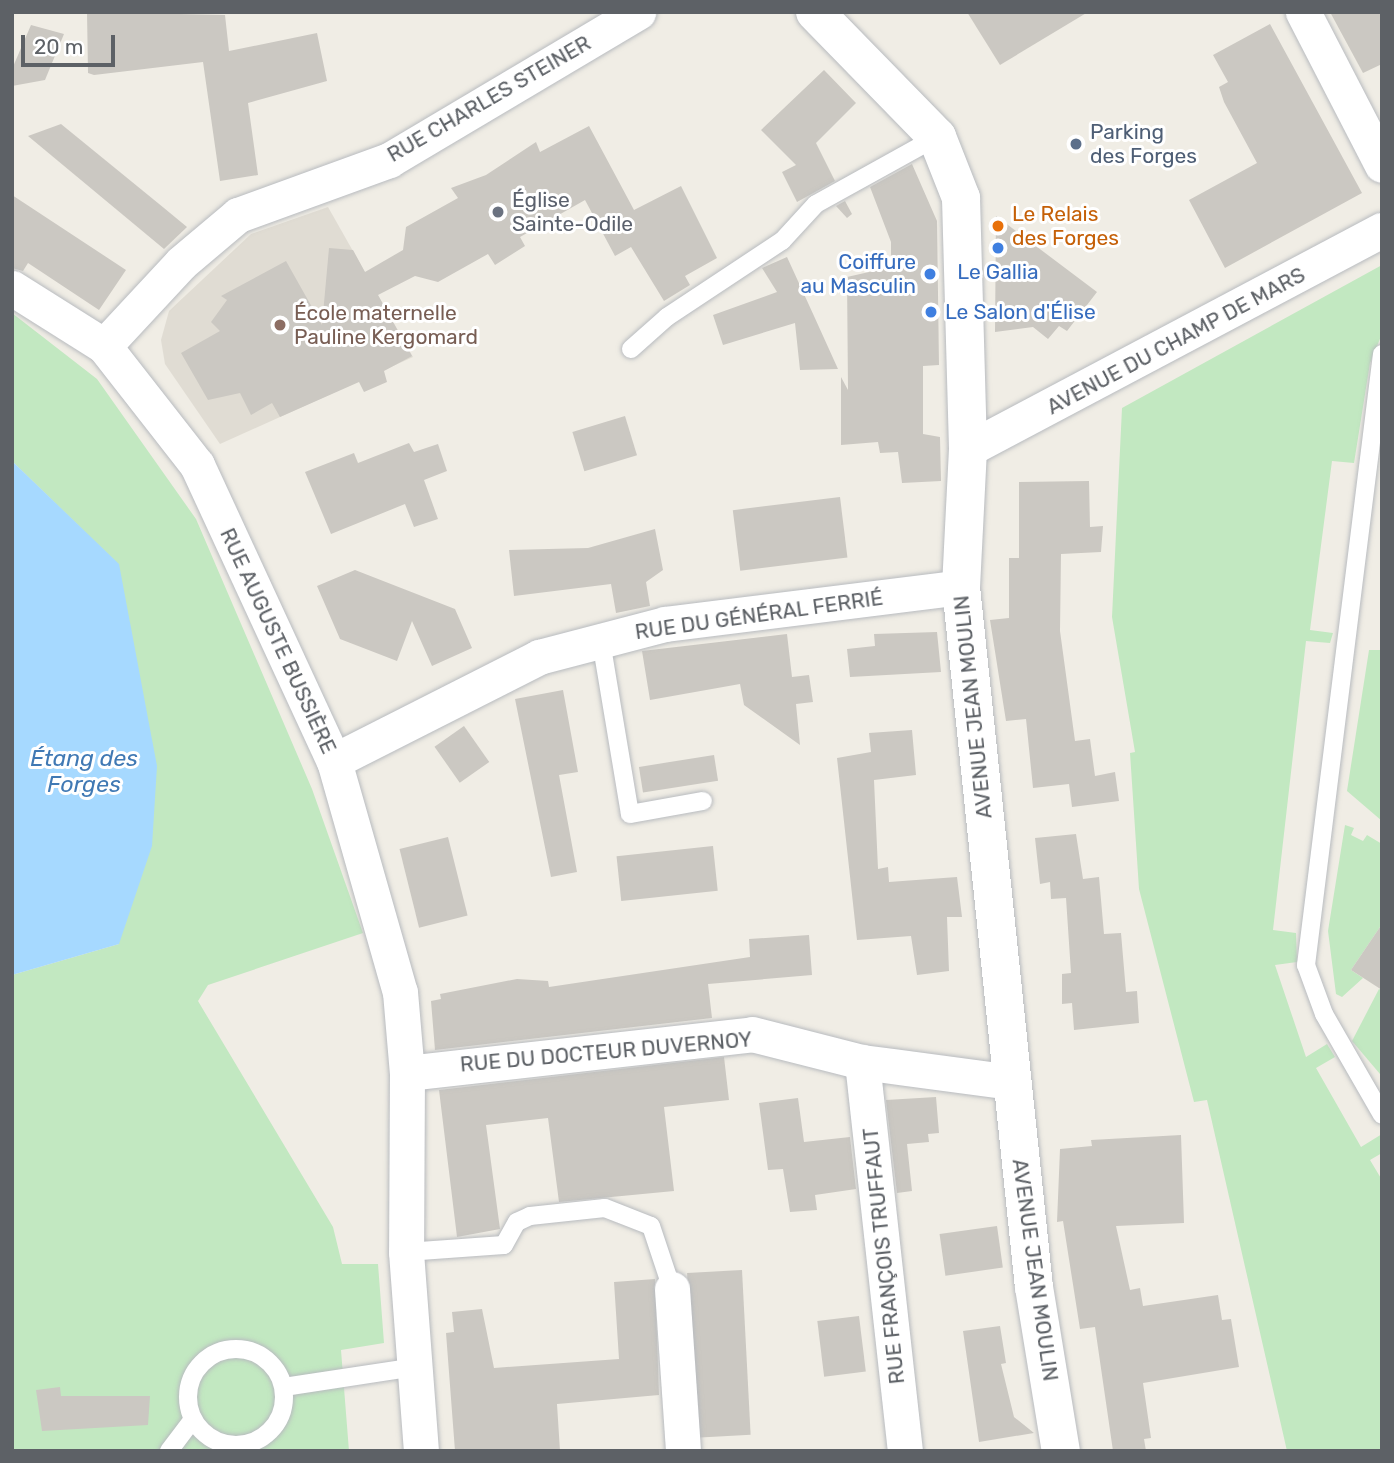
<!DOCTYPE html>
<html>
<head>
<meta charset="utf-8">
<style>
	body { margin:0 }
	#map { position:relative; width:1394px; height:1463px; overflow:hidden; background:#f0ede5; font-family:Rubik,sans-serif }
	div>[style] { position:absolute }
	.education>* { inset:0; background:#e0dcd3 }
	.green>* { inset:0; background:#c2e8c1 }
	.water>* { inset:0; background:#a6d9ff }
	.building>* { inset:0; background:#cbc8c2; transform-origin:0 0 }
	.roads { filter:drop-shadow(0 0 2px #b8bbbf) drop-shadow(0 0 2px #b8bbbf) }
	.service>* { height:18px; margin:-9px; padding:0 9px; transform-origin:9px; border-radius:9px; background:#fff }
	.service>.ring { margin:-9px; padding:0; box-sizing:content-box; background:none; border:18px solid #fff; border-radius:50% }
	.minor>* { height:35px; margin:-17.5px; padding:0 17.5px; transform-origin:17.5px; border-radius:17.5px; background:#fff }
	.secondary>* { height:38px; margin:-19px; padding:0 19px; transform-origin:19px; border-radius:19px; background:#fff }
	.dots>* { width:19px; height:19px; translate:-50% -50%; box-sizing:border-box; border:4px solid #fff; border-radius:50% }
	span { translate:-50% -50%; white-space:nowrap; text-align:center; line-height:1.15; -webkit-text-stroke:6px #fff; paint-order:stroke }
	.street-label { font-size:21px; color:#5d6166 }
	.service-label { font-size:21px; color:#4e5e75 }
	.left { translate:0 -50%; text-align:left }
	.worship-label { font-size:21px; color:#5b616d }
	.food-label { font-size:21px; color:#c56008 }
	.shop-label { font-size:21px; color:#366cbe }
	.right { translate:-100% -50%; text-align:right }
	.education-label { font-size:21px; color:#785e54 }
	.water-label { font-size:23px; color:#4079b4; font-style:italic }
	.frame { position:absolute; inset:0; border:14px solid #5d6166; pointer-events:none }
	.scale { position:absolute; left:21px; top:35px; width:94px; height:32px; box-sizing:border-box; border:4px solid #5d6166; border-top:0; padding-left:9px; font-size:21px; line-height:24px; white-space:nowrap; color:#5d6166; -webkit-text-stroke:5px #fff; paint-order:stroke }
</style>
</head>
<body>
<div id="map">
	<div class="education">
		<div style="clip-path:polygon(328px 207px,413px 357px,220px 444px,165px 364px,161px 340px,169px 311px,251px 234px)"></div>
	</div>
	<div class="green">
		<div style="clip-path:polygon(1382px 265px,1382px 334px,1370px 363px,1354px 463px,1332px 461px,1310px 630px,1333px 633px,1330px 643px,1306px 641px,1273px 930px,1296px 933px,1297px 962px,1275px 965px,1306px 1057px,1327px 1044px,1335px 1057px,1316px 1068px,1361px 1147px,1382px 1134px,1382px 1153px,1370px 1160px,1382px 1180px,1382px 1451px,1287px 1451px,1207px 1100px,1194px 1102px,1139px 889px,1130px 753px,1135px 752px,1112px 617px,1122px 408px)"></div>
		<div style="clip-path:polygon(12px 313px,97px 379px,196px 519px,312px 789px,363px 933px,208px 985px,198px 1001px,333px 1227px,342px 1264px,378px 1264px,384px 1343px,341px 1350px,349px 1451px,12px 1451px,12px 975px,119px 944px,119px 565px,12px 461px)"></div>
		<div style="clip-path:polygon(1369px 650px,1382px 650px,1382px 821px,1347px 791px)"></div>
		<div style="clip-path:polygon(1345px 825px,1354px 828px,1351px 835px,1363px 841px,1367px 835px,1382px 844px,1382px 924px,1351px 970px,1363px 978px,1342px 997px,1336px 994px,1328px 931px)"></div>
		<div style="clip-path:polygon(1379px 989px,1382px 991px,1380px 1074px,1352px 1041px)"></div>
	</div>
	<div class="water">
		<div style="clip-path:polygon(12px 461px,119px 564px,157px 766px,152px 846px,119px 944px,12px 975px)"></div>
	</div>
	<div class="building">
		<div style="clip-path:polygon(87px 12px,225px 15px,229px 51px,317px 33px,327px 81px,248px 103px,258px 175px,220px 181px,203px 62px,94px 75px,88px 73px)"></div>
		<div style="clip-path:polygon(967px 12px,1088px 12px,1000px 65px)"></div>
		<div style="clip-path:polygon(1330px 12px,1382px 12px,1382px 64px,1363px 73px)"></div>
		<div style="clip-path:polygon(1270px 24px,1362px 193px,1225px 268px,1189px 200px,1257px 163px,1224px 102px,1219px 87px,1228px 82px,1213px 55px)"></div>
		<div style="clip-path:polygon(31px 25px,64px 34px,45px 80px,12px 86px,12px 69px)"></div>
		<div style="clip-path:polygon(824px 70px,856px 103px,816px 143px,835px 181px,797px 202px,782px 172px,796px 165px,761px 130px)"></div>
		<div style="clip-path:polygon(61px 124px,164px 208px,187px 227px,164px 249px,28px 136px)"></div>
		<div style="clip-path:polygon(589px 126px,634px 210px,681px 186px,717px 258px,685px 276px,690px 285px,664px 301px,631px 247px,615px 256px,585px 200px,520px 237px,525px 246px,495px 265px,488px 254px,438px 282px,415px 276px,378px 295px,412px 356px,384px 371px,387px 382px,364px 392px,359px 382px,280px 417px,272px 403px,251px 415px,240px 393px,208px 400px,181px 353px,220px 331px,211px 322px,227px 300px,221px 296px,286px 261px,322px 325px,329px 248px,353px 250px,365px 272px,403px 250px,406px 227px,458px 198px,451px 188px,486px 175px,536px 142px,540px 152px)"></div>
		<div style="clip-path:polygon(912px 164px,937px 221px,939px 365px,923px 366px,923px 434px,940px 437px,941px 481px,902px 483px,898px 452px,880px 453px,878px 442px,841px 445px,841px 377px,848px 390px,847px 277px,891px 267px,891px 242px,870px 187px)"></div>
		<div style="clip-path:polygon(12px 195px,126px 270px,99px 310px,28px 263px,23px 271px,12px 268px)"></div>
		<div style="clip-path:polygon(845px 201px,852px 214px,847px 218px,836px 206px)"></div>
		<div style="clip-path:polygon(996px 216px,1097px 292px,1067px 331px,1059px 326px,1048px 339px,1033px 327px,995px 332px)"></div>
		<div style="clip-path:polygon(787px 257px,814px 316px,838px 369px,800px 370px,795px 323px,723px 345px,713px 315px,777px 292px,762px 268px)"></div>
		<div style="left:625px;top:416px;width:41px;height:55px;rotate:73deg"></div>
		<div style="clip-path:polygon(409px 443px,414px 452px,438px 444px,447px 471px,424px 480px,438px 519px,414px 527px,405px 504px,331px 534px,305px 472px,354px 453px,358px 463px)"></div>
		<div style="clip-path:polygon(1089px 481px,1090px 527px,1103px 526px,1101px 552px,1061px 554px,1060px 631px,1075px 741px,1090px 739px,1095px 776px,1115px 772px,1119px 801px,1072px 807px,1069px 784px,1033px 788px,1026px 719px,1006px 721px,990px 620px,1009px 618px,1009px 558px,1019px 558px,1019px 482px)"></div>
		<div style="left:840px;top:497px;width:61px;height:108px;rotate:83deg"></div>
		<div style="clip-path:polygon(655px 529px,663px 570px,646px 582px,650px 606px,616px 613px,611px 584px,514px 596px,509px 550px,588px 548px)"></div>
		<div style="clip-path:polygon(355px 570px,455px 609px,472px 648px,432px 666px,412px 621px,397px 661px,340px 639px,317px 586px)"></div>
		<div style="clip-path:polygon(937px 632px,941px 672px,850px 677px,847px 649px,875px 646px,874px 634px)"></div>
		<div style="clip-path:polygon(787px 634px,792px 677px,809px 675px,813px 702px,796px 704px,800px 745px,744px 705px,740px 684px,650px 700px,642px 651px)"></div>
		<div style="clip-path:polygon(563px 690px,578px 772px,559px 775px,577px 872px,551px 877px,515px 699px)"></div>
		<div style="left:464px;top:726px;width:44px;height:36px;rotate:55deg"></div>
		<div style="clip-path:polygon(912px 730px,916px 775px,874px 780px,878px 869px,888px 867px,889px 882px,957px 877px,962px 917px,947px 917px,949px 971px,917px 975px,911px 936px,857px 940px,837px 758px,871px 752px,869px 733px)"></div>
		<div style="left:714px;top:755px;width:26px;height:76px;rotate:81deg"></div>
		<div style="clip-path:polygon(1076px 834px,1083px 879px,1099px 877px,1104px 934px,1121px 933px,1126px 992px,1137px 991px,1139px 1023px,1074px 1030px,1072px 1003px,1062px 1004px,1062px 974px,1071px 973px,1066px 898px,1051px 899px,1050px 882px,1040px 884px,1035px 838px)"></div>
		<div style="left:448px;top:837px;width:81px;height:50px;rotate:76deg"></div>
		<div style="left:713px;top:846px;width:45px;height:97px;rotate:84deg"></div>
		<div style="clip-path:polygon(1382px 924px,1382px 990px,1351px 970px)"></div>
		<div style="clip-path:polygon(809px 935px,812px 975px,708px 984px,712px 1018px,435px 1050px,431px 1001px,441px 999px,440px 994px,517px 979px,548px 981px,549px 987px,750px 957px,749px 939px)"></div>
		<div style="clip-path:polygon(724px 1057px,729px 1100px,664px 1107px,674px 1191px,559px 1202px,548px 1118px,486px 1125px,500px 1229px,457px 1237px,439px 1090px)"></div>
		<div style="clip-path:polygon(936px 1097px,939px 1133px,928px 1134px,929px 1142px,907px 1144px,912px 1191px,897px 1193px,886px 1100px)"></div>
		<div style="clip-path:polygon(798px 1098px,804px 1142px,850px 1137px,856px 1189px,815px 1195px,817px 1210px,790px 1212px,783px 1169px,768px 1170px,759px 1103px)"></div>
		<div style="clip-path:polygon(1181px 1135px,1184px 1223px,1116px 1226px,1130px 1290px,1140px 1288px,1143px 1306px,1218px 1295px,1222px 1320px,1231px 1319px,1239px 1367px,1143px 1383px,1151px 1438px,1144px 1439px,1146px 1451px,1113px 1451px,1095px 1327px,1080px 1329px,1063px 1221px,1057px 1222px,1060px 1149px,1092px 1146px,1091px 1140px)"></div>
		<div style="left:997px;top:1226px;width:42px;height:58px;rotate:82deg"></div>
		<div style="left:742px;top:1270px;width:165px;height:55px;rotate:87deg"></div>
		<div style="clip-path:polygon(655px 1279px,659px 1395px,557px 1404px,560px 1451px,455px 1451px,446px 1333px,454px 1332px,452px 1312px,482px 1309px,494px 1368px,619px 1359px,614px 1282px)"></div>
		<div style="left:859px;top:1316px;width:56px;height:42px;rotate:83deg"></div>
		<div style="clip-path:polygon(1000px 1326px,1006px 1363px,1001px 1364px,1014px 1417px,1034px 1433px,979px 1442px,963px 1331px)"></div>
		<div style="clip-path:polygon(60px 1387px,61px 1396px,150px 1396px,148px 1425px,42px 1431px,36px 1390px)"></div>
	</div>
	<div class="roads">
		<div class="service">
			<div style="left:631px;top:349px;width:48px;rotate:-41.6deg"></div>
			<div style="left:667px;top:317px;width:138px;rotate:-33.5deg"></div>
			<div style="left:782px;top:241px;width:50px;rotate:-47.4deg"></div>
			<div style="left:816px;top:204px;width:138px;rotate:-29deg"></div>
			<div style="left:1382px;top:354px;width:616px;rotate:97.09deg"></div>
			<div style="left:1306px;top:965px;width:52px;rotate:69.8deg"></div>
			<div style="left:1324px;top:1014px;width:116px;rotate:60.1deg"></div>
			<div style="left:601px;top:641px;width:175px;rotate:80.5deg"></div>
			<div style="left:630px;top:814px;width:74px;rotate:-10.1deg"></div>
			<div style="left:406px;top:1252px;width:98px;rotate:-4.1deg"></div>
			<div style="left:504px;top:1245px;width:26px;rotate:-61deg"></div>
			<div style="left:517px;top:1222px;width:14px;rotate:-25deg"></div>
			<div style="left:530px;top:1216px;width:75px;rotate:-6.1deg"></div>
			<div style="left:605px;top:1208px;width:49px;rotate:21.4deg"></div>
			<div style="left:651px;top:1226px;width:66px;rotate:71.6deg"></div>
			<div class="ring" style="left:188px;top:1349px;width:78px;height:78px"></div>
			<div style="left:284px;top:1387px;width:132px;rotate:-8.7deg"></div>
			<div style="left:169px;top:1451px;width:39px;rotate:-53deg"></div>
		</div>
		<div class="minor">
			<div style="left:1303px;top:12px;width:172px;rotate:62.7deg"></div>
			<div style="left:12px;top:288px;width:109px;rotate:32.2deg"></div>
			<div style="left:104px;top:346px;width:151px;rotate:52deg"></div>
			<div style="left:197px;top:465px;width:326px;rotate:65.2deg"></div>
			<div style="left:334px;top:761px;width:240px;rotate:74.1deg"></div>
			<div style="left:400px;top:992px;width:81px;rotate:85.1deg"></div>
			<div style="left:407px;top:1073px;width:179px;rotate:90.3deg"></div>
			<div style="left:406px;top:1252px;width:200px;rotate:85.7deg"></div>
			<div style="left:104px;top:346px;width:113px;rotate:-47.1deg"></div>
			<div style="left:181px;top:263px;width:75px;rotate:-40.1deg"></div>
			<div style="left:238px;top:215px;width:161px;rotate:-20deg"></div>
			<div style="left:389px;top:160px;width:290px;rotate:-30.7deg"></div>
			<div style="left:968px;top:449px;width:468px;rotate:-27.9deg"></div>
			<div style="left:334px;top:761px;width:230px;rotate:-26.9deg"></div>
			<div style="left:539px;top:657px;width:130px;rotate:-14.7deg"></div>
			<div style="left:665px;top:624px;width:298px;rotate:-7.1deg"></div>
			<div style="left:862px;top:1062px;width:391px;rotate:83.7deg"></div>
			<div style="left:407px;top:1073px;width:347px;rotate:-6.4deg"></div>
			<div style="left:752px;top:1034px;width:114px;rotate:14.3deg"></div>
			<div style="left:862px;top:1062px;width:150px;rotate:7.6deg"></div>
			<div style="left:672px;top:1289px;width:162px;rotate:86.1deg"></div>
		</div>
		<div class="secondary">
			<div style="left:815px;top:12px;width:175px;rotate:45.7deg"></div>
			<div style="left:937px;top:137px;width:66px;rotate:68.5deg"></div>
			<div style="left:961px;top:198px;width:251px;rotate:88.4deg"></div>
			<div style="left:968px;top:449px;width:138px;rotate:92.9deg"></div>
			<div style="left:961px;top:587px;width:704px;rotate:84.05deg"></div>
			<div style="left:1034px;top:1287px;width:166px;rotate:80.7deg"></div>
		</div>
	</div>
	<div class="dots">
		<div style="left:1076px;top:144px;background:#5c6f8a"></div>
		<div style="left:498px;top:212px;background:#6b7280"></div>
		<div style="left:998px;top:226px;background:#e8710a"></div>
		<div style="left:998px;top:248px;background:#3f7fe0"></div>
		<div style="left:930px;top:274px;background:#3f7fe0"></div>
		<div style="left:931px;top:312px;background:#3f7fe0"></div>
		<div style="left:280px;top:325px;background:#8d6e63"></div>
	</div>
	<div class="street-label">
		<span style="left:489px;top:99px;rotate:-30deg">RUE CHARLES STEINER</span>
		<span style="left:1176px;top:341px;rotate:-28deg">AVENUE DU CHAMP DE MARS</span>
		<span style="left:759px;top:615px;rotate:-8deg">RUE DU GÉNÉRAL FERRIÉ</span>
		<span style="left:278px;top:641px;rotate:65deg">RUE AUGUSTE BUSSIÈRE</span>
		<span style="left:973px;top:707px;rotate:-96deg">AVENUE JEAN MOULIN</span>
		<span style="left:606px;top:1052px;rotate:-5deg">RUE DU DOCTEUR DUVERNOY</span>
		<span style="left:884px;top:1256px;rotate:-96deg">RUE FRANÇOIS TRUFFAUT</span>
		<span style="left:1035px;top:1270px;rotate:82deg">AVENUE JEAN MOULIN</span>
	</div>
	<div class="service-label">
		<span class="left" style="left:1090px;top:144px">Parking<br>des Forges</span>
	</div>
	<div class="worship-label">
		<span class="left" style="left:512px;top:212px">Église<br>Sainte-Odile</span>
	</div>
	<div class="food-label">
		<span class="left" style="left:1012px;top:226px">Le Relais<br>des Forges</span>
	</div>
	<div class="shop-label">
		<span class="right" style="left:916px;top:274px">Coiffure<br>au Masculin</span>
		<span style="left:998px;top:272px">Le Gallia</span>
		<span class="left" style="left:945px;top:312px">Le Salon d'Élise</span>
	</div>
	<div class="education-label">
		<span class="left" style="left:294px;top:325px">École maternelle<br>Pauline Kergomard</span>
	</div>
	<div class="water-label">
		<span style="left:84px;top:771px">Étang des<br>Forges</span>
	</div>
	<div class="frame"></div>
	<div class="scale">20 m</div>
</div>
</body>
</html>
